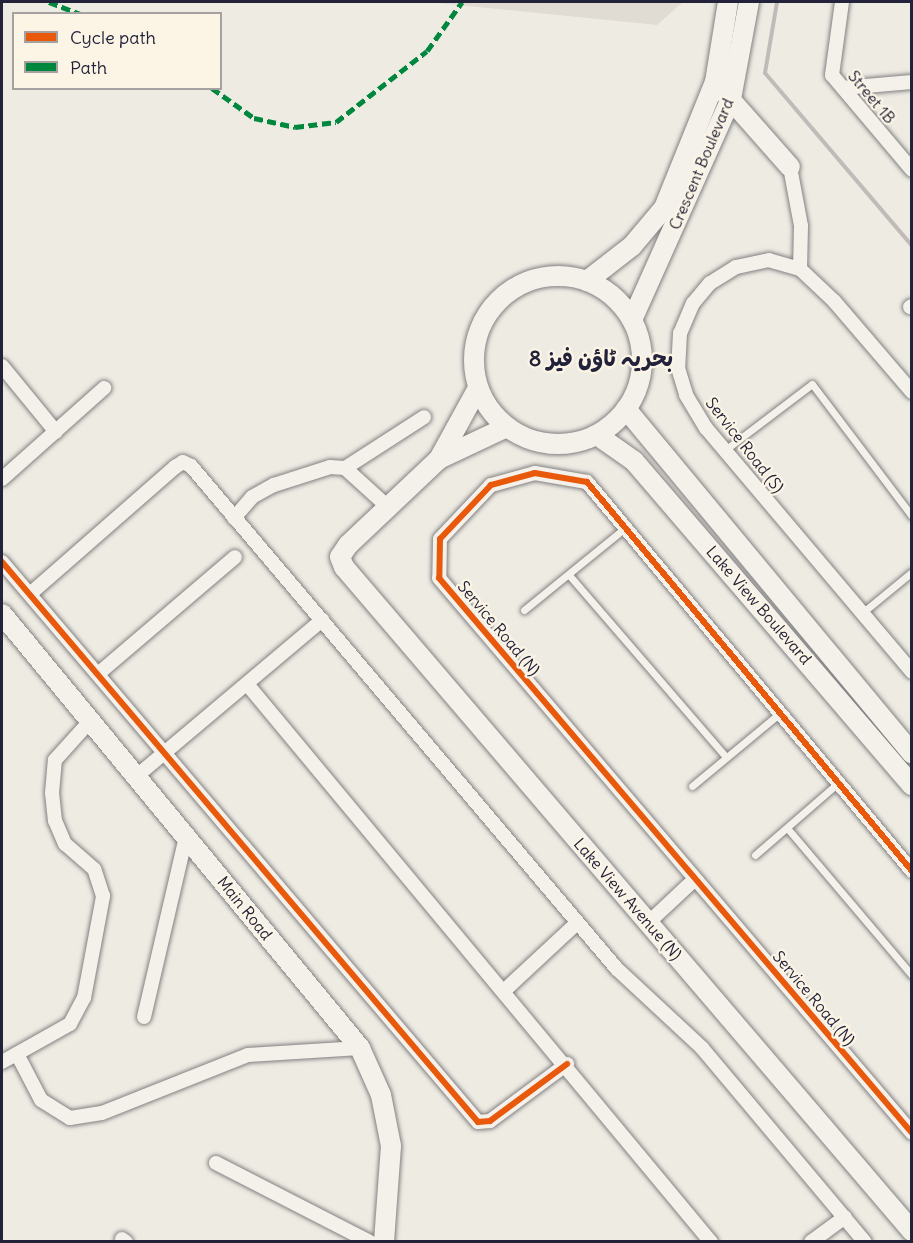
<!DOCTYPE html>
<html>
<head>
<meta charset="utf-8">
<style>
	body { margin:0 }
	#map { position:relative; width:913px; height:1243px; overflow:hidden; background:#eeebe3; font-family:Delius,"Playpen Sans Arabic",sans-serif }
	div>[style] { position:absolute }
	.built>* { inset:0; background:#e0dcd4 }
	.stream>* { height:4px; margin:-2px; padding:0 2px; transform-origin:2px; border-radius:2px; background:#c0bbb8 }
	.roads { filter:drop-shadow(0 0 2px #828182) drop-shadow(0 0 2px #828182) }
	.lane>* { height:7px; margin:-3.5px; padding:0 3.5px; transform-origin:3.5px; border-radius:3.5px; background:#f4f1eb }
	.street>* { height:14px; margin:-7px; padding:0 7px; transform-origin:7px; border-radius:7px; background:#f4f1eb }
	.secondary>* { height:20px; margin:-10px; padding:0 10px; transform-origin:10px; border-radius:10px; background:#f4f1eb }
	.secondary>.ring { margin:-10px; padding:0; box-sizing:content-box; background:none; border:20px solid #f4f1eb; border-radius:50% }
	.quiet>* { height:4.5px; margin-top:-2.25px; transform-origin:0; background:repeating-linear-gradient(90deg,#00873e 0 9px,transparent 0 13.5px) }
	.cycleway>* { height:6px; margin:-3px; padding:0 3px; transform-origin:3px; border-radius:3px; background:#e8590c }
	span { translate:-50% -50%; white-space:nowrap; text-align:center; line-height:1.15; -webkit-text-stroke:4.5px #fcf5e5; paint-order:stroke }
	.street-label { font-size:16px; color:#22223b }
	.district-label { font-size:22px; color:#22223b; font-weight:700 }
	.frame { position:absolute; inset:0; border:3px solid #22223b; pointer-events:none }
	.legend { position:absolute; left:12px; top:12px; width:210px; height:78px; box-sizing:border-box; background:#fcf5e5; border:2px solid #a5a1a1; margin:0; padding:8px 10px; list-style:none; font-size:18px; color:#22223b }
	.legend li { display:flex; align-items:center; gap:12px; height:30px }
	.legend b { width:30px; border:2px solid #a5a1a1 }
</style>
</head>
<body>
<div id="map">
	<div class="built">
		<div style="clip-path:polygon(427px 2px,683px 2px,657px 25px)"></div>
	</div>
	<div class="stream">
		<div style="left:777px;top:2px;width:72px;rotate:99.6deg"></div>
		<div style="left:765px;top:73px;width:227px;rotate:49.6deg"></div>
	</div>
	<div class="roads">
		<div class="lane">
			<div style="left:725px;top:450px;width:109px;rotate:-37.2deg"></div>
			<div style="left:812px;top:384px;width:166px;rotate:52.9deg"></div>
			<div style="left:569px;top:575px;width:240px;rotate:49.2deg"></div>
			<div style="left:524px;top:610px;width:130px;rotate:-39.1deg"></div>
			<div style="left:862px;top:613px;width:65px;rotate:-39.4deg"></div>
			<div style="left:692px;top:786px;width:114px;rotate:-39.7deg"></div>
			<div style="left:788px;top:829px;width:192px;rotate:49.7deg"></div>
			<div style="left:755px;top:855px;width:110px;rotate:-40.9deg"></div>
		</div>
		<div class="street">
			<div style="left:842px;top:2px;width:74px;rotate:97.8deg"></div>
			<div style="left:832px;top:75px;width:124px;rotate:49.9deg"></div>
			<div style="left:843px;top:88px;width:69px;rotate:-5deg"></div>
			<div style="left:790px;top:167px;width:60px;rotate:79.4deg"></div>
			<div style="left:801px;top:226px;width:43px;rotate:91.3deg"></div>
			<div style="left:910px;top:307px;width:2px;rotate:-27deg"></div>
			<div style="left:2px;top:366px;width:85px;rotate:50.7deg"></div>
			<div style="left:912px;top:392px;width:120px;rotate:-130.6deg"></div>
			<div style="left:834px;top:301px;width:47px;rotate:-136.7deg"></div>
			<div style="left:800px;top:269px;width:32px;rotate:-164deg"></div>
			<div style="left:769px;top:260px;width:34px;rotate:168deg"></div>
			<div style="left:736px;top:267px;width:31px;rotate:148deg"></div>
			<div style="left:710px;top:283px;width:26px;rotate:130deg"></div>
			<div style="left:693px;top:303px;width:33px;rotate:113deg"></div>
			<div style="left:680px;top:333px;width:35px;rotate:93deg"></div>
			<div style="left:678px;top:368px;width:28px;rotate:73deg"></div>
			<div style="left:686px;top:395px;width:39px;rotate:59deg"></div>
			<div style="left:706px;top:428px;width:319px;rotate:49.8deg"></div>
			<div style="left:345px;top:468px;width:94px;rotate:-32.8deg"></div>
			<div style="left:2px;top:479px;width:137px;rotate:-41.7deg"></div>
			<div style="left:234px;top:518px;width:28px;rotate:-49deg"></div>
			<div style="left:252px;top:497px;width:25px;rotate:-29deg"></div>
			<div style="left:274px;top:485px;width:59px;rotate:-17.8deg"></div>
			<div style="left:330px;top:467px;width:15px;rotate:4deg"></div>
			<div style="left:345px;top:468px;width:58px;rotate:42.2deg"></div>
			<div style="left:2px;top:562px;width:735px;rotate:49.64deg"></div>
			<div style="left:478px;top:1122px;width:12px;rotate:-5deg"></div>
			<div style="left:490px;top:1121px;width:96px;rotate:-36.5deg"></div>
			<div style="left:30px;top:594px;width:193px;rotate:-41.2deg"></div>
			<div style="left:175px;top:467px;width:9px;rotate:-32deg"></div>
			<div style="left:183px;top:462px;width:9px;rotate:27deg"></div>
			<div style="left:191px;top:466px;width:659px;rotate:49.74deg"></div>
			<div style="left:617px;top:969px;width:116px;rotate:42.9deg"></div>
			<div style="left:702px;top:1048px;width:253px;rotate:50deg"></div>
			<div style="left:98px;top:674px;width:180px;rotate:-40.5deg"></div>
			<div style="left:247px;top:684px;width:726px;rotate:50.26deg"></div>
			<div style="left:138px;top:775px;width:241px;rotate:-40.1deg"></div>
			<div style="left:912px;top:871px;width:507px;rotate:-129.88deg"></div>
			<div style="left:587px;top:482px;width:53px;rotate:-170.2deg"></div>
			<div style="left:535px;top:473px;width:46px;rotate:164.7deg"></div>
			<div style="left:491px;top:485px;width:74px;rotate:133.4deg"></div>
			<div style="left:440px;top:539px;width:39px;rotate:91deg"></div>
			<div style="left:439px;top:578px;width:729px;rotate:49.56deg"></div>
			<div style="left:648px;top:923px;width:64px;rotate:-43.1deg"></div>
			<div style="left:506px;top:989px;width:97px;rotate:-42.9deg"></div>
			<div style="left:144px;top:1017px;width:185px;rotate:-76.9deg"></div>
			<div style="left:17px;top:1054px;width:52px;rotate:62.4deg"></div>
			<div style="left:41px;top:1100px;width:34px;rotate:32deg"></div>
			<div style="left:70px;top:1118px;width:32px;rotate:-9deg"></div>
			<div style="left:102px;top:1113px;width:157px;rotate:-21.7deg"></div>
			<div style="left:248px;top:1055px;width:112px;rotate:-3.6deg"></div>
			<div style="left:2px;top:1062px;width:78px;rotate:-29.2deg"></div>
			<div style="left:70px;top:1024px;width:30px;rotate:-62deg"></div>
			<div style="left:84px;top:998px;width:104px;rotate:-79.4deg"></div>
			<div style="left:103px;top:896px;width:28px;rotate:-108deg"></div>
			<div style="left:94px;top:869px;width:38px;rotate:-139deg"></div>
			<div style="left:65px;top:844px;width:25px;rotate:-113deg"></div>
			<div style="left:55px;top:821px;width:28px;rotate:-96deg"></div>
			<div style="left:52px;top:793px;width:33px;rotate:-85deg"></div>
			<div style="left:55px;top:760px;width:54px;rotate:-48deg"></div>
			<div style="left:216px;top:1163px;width:173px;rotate:27.2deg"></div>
			<div style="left:122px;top:1239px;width:5px;rotate:37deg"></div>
			<div style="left:811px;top:1242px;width:42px;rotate:-36.3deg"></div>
		</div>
		<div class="secondary">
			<div style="left:723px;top:91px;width:101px;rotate:48.6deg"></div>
			<div class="ring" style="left:474px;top:276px;width:148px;height:148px"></div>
			<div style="left:587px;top:281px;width:57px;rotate:-37.9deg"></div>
			<div style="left:632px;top:246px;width:50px;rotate:-49.9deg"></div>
			<div style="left:664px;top:208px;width:136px;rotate:-68deg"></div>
			<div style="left:715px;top:82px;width:81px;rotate:-80.8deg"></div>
			<div style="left:632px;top:320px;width:242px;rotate:-65.9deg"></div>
			<div style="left:731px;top:99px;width:99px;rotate:-79.5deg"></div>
			<div style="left:478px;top:388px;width:81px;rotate:118.8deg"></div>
			<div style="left:439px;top:459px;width:125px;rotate:136.6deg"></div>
			<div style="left:348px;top:545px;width:14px;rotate:124deg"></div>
			<div style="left:340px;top:557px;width:11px;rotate:68deg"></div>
			<div style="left:344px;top:567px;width:874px;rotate:49.46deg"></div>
			<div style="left:626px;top:409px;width:448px;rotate:50.3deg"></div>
			<div style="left:597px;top:435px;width:45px;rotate:35.1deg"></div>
			<div style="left:634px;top:461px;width:427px;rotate:49.4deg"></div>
			<div style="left:439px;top:459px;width:75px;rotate:-25.2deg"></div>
			<div style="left:2px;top:614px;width:563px;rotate:50.48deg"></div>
			<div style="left:360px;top:1048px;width:51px;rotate:65.9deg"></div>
			<div style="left:381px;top:1095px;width:52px;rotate:78.9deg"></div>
			<div style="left:391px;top:1146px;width:96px;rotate:94.2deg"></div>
		</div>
	</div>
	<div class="quiet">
		<div style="left:49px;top:2px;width:34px;rotate:21deg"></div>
		<div style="left:212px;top:88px;width:52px;rotate:35.5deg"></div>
		<div style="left:254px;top:118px;width:42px;rotate:12.4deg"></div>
		<div style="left:295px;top:127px;width:41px;rotate:-7deg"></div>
		<div style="left:336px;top:122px;width:115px;rotate:-38deg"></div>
		<div style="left:427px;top:51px;width:60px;rotate:-54.5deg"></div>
	</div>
	<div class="cycleway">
		<div style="left:2px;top:562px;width:735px;rotate:49.64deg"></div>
		<div style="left:478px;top:1122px;width:12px;rotate:-5deg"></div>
		<div style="left:490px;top:1121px;width:96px;rotate:-36.5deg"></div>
		<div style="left:912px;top:871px;width:507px;rotate:-129.88deg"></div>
		<div style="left:587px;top:482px;width:53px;rotate:-170.2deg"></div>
		<div style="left:535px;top:473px;width:46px;rotate:164.7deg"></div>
		<div style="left:491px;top:485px;width:74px;rotate:133.4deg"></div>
		<div style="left:440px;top:539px;width:39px;rotate:91deg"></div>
		<div style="left:439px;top:578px;width:729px;rotate:49.56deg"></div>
	</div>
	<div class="street-label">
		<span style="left:872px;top:97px;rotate:50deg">Street 1B</span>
		<span style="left:701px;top:164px;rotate:-67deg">Crescent Boulevard</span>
		<span style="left:745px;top:445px;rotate:52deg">Service Road (S)</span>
		<span style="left:759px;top:605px;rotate:49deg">Lake View Boulevard</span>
		<span style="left:499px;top:628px;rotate:50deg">Service Road (N)</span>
		<span style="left:628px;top:899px;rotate:49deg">Lake View Avenue (N)</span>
		<span style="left:245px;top:908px;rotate:51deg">Main Road</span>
		<span style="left:814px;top:998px;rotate:50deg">Service Road (N)</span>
	</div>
	<div class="district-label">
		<span style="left:601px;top:359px">بحریہ ٹاؤن فیز 8</span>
	</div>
	<div class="frame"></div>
	<ul class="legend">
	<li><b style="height:8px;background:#e8590c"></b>Cycle path</li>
	<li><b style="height:8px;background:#00873e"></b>Path</li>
	</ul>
</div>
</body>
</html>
